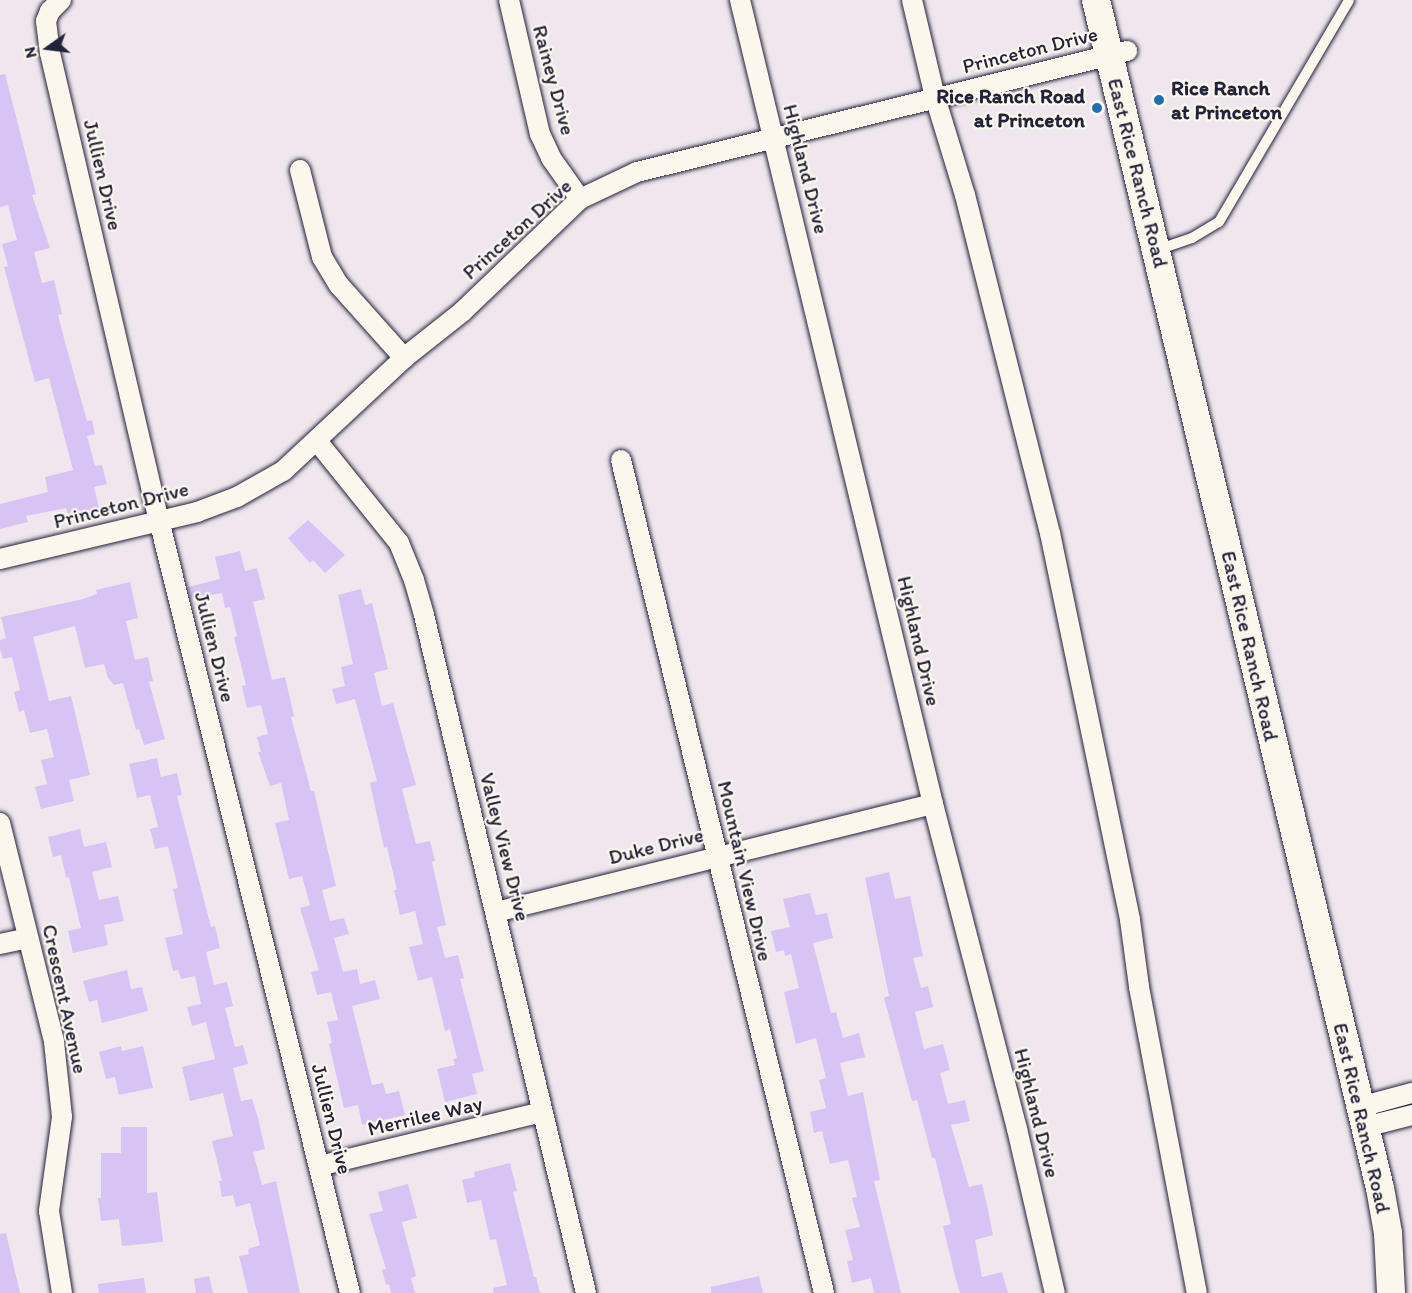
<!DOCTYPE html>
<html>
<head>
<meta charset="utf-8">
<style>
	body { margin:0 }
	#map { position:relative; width:1412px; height:1293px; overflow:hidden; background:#f0e7ee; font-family:Itim,sans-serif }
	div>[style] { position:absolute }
	.building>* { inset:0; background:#d7c3f4 }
	.roads { filter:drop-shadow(0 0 2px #22223b) drop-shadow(0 0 2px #22223b) }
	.lane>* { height:10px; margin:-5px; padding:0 5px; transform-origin:5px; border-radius:5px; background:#fbf7ec }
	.street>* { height:20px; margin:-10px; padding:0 10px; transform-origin:10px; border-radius:10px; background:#fbf7ec }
	.secondary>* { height:28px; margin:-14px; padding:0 14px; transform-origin:14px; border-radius:14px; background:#fbf7ec }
	.dots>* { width:16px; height:16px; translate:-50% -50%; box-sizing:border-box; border:3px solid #fbf7ec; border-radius:50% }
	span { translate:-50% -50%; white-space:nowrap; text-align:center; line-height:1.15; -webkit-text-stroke:4.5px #fbf7ec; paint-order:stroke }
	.street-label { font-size:21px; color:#22223b }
	.poi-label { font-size:21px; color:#22223b; font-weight:700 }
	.left { translate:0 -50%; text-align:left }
	.right { translate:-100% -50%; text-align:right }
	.north { position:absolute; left:18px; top:18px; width:60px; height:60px; -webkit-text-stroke:4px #fbf7ec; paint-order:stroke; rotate:256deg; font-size:16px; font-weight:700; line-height:24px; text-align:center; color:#22223b }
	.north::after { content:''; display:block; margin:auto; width:21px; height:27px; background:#22223b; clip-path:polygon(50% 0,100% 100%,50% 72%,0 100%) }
</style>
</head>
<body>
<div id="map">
	<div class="building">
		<div style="clip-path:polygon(5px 74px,36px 194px,32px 195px,50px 248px,34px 252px,42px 283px,54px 280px,62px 314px,58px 315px,65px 342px,87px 421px,92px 420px,95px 434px,87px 436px,95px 466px,102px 465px,107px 484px,94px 487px,99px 508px,68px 515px,66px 508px,26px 516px,28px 522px,0 529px,0 504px,48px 492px,45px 477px,73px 470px,49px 378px,35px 382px,4px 267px,8px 266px,2px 244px,17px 240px,8px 205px,0 207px,0 75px)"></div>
		<div style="clip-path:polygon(308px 520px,345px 555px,325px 573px,313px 560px,310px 563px,288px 538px)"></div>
		<div style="clip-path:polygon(240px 551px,245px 571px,257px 568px,265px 599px,253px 602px,272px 680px,285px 677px,294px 716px,291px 717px,311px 791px,314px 791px,336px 886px,322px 890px,330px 921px,344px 918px,349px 934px,334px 938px,343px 972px,357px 969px,360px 984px,375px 980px,380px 999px,352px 1006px,372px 1085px,383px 1083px,386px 1094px,399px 1091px,405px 1115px,362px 1125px,358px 1105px,344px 1108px,329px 1044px,332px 1043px,327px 1022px,338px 1020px,331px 992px,317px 995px,311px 972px,319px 970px,300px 908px,310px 905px,302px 876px,289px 879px,275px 823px,289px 820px,281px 783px,270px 786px,258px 752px,261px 752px,257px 737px,268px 734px,261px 705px,247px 708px,242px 686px,246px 685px,234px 637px,237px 636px,230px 607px,225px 608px,222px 593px,191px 599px,188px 587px,220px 579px,215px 557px)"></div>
		<div style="clip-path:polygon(130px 582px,138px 618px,126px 621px,135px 660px,148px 657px,153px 681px,149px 682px,165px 739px,144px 745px,139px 729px,136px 730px,123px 683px,114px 685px,108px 678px,104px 664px,85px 668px,75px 626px,33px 637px,49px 701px,71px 696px,90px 775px,69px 780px,74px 801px,41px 809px,35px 787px,47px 784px,41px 760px,54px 757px,47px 729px,30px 733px,24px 710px,19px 712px,14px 692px,20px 690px,12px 657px,3px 659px,0 649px,0 640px,6px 638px,1px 617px,83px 599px,97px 594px,96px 590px)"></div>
		<div style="clip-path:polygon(361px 589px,365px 605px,372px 603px,388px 669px,374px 673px,382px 706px,393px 703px,416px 785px,402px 789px,416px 844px,430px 841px,435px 861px,432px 862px,446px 925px,437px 927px,445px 958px,458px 955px,464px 978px,460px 979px,484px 1071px,472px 1074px,477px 1094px,445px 1102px,437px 1069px,455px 1065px,453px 1059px,457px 1058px,450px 1029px,445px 1031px,432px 977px,418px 981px,409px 947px,423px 944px,415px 911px,400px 915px,394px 890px,397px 890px,387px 847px,384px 848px,370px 783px,377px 781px,355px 699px,336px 704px,332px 689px,345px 686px,341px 667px,353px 664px,338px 595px)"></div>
		<div style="clip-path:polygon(157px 758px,161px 777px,177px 773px,182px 795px,177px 796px,211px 927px,215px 926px,220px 948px,206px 952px,214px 985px,227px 982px,233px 1006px,225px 1008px,235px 1047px,243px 1045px,248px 1064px,233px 1068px,241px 1101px,252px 1099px,258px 1118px,265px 1149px,253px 1152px,262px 1185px,276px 1181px,300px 1293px,248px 1293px,239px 1256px,249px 1254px,248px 1249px,260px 1245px,250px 1203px,236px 1207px,233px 1195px,222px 1197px,219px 1181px,222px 1181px,212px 1141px,233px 1136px,223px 1093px,190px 1101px,182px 1067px,215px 1059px,206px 1022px,192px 1026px,187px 1007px,201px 1004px,195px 976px,181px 979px,178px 970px,173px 971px,165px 938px,183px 934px,173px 889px,178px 888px,168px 846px,155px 849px,150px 829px,158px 827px,150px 795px,137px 798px,129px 764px)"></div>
		<div style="clip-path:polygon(80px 829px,84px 847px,106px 842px,112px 867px,92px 872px,99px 900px,118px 896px,124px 921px,104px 925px,108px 945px,73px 953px,68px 931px,81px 928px,69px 877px,66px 878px,61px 855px,53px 857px,48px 837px)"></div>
		<div style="clip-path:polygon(889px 872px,895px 899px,910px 896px,923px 956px,913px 958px,921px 988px,928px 986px,933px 1007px,915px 1012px,924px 1049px,943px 1044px,950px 1070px,940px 1073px,948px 1104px,965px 1100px,970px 1121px,951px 1125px,969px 1187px,982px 1184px,987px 1205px,993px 1235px,975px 1240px,982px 1277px,1002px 1272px,1008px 1293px,960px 1293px,955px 1276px,943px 1226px,951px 1224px,935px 1158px,932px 1158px,917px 1100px,912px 1101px,884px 998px,889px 996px,865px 878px)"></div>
		<div style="clip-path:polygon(810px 893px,816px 915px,827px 913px,833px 938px,813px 943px,831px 1013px,836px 1012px,843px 1038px,859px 1033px,865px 1057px,840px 1063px,848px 1096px,863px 1092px,880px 1180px,874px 1181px,901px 1293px,874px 1293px,871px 1278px,852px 1283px,847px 1261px,853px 1260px,845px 1230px,860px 1227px,852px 1198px,857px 1197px,848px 1160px,830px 1164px,822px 1131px,814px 1133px,810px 1112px,826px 1108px,819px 1080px,826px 1078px,816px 1038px,796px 1044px,784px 992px,799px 988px,791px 954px,785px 956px,784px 950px,776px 952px,771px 931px,790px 927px,783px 899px)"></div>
		<div style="clip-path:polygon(127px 970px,131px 989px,142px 987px,148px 1011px,102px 1023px,97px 1000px,89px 1002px,83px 981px)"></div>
		<div style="clip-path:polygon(121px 1046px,122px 1051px,143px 1046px,153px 1088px,119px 1095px,115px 1077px,106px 1079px,99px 1052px)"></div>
		<div style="clip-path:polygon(121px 1127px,147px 1127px,147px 1193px,157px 1192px,163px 1242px,122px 1246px,119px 1219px,101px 1221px,98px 1198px,101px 1198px,101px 1153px,121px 1153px)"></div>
		<div style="clip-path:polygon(510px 1163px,517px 1191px,513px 1192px,534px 1277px,536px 1277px,540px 1293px,494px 1293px,493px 1288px,507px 1285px,496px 1239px,490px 1240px,481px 1200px,467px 1203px,462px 1180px,475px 1177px,474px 1172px)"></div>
		<div style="clip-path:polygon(408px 1184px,417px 1218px,402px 1222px,416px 1276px,411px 1278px,415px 1293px,391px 1293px,389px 1284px,386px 1285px,382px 1270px,386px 1269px,369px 1214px,383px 1211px,378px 1192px)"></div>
		<div style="clip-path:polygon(6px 1233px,20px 1293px,0 1293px,0 1234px)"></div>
		<div style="clip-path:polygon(209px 1276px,213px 1293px,196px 1293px,194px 1279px)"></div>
		<div style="clip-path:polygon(759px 1276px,763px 1293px,711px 1293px,711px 1287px)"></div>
		<div style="clip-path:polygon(144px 1278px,146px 1293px,99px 1293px,98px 1284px)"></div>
	</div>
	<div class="roads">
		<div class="lane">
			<div style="left:1157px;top:250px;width:37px;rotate:-19deg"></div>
			<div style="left:1192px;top:238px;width:31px;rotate:-31deg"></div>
			<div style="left:1219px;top:222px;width:257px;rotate:-59.6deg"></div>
		</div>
		<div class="street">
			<div style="left:61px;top:0;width:16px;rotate:135deg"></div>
			<div style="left:50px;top:11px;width:11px;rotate:112deg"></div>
			<div style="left:46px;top:21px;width:32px;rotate:83deg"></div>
			<div style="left:50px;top:53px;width:480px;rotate:76.9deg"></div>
			<div style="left:159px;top:520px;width:796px;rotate:76.12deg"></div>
			<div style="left:509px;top:0;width:138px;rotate:77deg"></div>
			<div style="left:540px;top:134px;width:26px;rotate:65deg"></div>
			<div style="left:551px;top:158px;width:50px;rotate:54.7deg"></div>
			<div style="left:740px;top:0;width:827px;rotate:76.5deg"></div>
			<div style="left:933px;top:804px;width:336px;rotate:75.5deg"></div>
			<div style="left:1017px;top:1129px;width:168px;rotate:77deg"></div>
			<div style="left:912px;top:0;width:100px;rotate:76.7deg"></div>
			<div style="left:935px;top:97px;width:102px;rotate:73deg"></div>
			<div style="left:965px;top:195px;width:349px;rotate:75.9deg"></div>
			<div style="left:1050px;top:533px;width:395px;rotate:78.3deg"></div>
			<div style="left:1130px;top:920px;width:68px;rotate:82.3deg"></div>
			<div style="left:1139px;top:987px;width:311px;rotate:79.3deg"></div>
			<div style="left:300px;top:170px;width:90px;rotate:75.8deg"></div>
			<div style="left:322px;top:257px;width:33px;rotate:59deg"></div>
			<div style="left:339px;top:285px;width:98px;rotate:48.3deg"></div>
			<div style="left:317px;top:441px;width:131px;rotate:51.2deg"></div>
			<div style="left:399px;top:543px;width:40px;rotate:68deg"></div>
			<div style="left:414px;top:580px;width:36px;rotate:74deg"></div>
			<div style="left:424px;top:615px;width:697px;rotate:76.56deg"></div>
			<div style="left:621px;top:460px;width:857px;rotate:76.3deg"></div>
			<div style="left:0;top:559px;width:203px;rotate:-13.4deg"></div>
			<div style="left:197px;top:512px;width:43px;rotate:-20.6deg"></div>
			<div style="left:237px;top:497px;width:53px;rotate:-29.5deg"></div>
			<div style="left:283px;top:471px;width:166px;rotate:-43deg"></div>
			<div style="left:404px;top:358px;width:74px;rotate:-38.4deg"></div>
			<div style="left:462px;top:312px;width:163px;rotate:-43.8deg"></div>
			<div style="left:580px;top:199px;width:63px;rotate:-25.3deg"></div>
			<div style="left:637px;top:172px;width:505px;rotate:-13.87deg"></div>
			<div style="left:0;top:823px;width:226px;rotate:76.1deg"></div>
			<div style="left:54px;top:1042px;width:75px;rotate:83.9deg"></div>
			<div style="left:62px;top:1117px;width:95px;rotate:97.9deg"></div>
			<div style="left:49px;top:1211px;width:83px;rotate:81deg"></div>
			<div style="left:496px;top:912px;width:450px;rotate:-13.9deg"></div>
			<div style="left:0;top:944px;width:29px;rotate:-12deg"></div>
			<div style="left:1360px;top:1107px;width:54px;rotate:-15.1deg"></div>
			<div style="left:1365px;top:1127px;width:49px;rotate:-14.3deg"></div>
			<div style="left:319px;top:1166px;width:230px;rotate:-13.6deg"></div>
		</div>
		<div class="secondary">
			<div style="left:1096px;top:0;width:1221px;rotate:76.56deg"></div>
			<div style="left:1380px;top:1188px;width:46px;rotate:79.9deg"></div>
			<div style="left:1388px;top:1233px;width:60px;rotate:87.1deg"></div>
		</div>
	</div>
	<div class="dots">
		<div style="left:1159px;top:100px;background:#1f6fb2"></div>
		<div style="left:1097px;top:108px;background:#1f6fb2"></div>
	</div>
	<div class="street-label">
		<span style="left:1030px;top:50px;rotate:-14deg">Princeton Drive</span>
		<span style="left:554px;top:80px;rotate:75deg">Rainey Drive</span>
		<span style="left:806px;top:169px;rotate:76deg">Highland Drive</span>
		<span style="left:1138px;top:173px;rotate:76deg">East Rice Ranch Road</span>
		<span style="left:103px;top:175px;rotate:77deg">Jullien Drive</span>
		<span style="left:517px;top:229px;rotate:-42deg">Princeton Drive</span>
		<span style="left:121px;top:505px;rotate:-14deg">Princeton Drive</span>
		<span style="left:919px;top:641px;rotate:77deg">Highland Drive</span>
		<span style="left:1250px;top:646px;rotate:77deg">East Rice Ranch Road</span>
		<span style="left:215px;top:647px;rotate:76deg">Jullien Drive</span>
		<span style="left:656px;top:846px;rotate:-14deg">Duke Drive</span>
		<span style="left:505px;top:847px;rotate:76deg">Valley View Drive</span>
		<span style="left:745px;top:871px;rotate:77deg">Mountain View Drive</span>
		<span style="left:65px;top:999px;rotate:78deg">Crescent Avenue</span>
		<span style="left:1037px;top:1113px;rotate:76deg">Highland Drive</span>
		<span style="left:425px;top:1116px;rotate:-13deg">Merrilee Way</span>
		<span style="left:1362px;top:1118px;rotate:77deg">East Rice Ranch Road</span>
		<span style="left:332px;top:1119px;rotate:76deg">Jullien Drive</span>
	</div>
	<div class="poi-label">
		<span class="left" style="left:1171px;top:100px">Rice Ranch<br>at Princeton</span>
		<span class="right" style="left:1085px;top:108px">Rice Ranch Road<br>at Princeton</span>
	</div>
	<div class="north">N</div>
</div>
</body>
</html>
